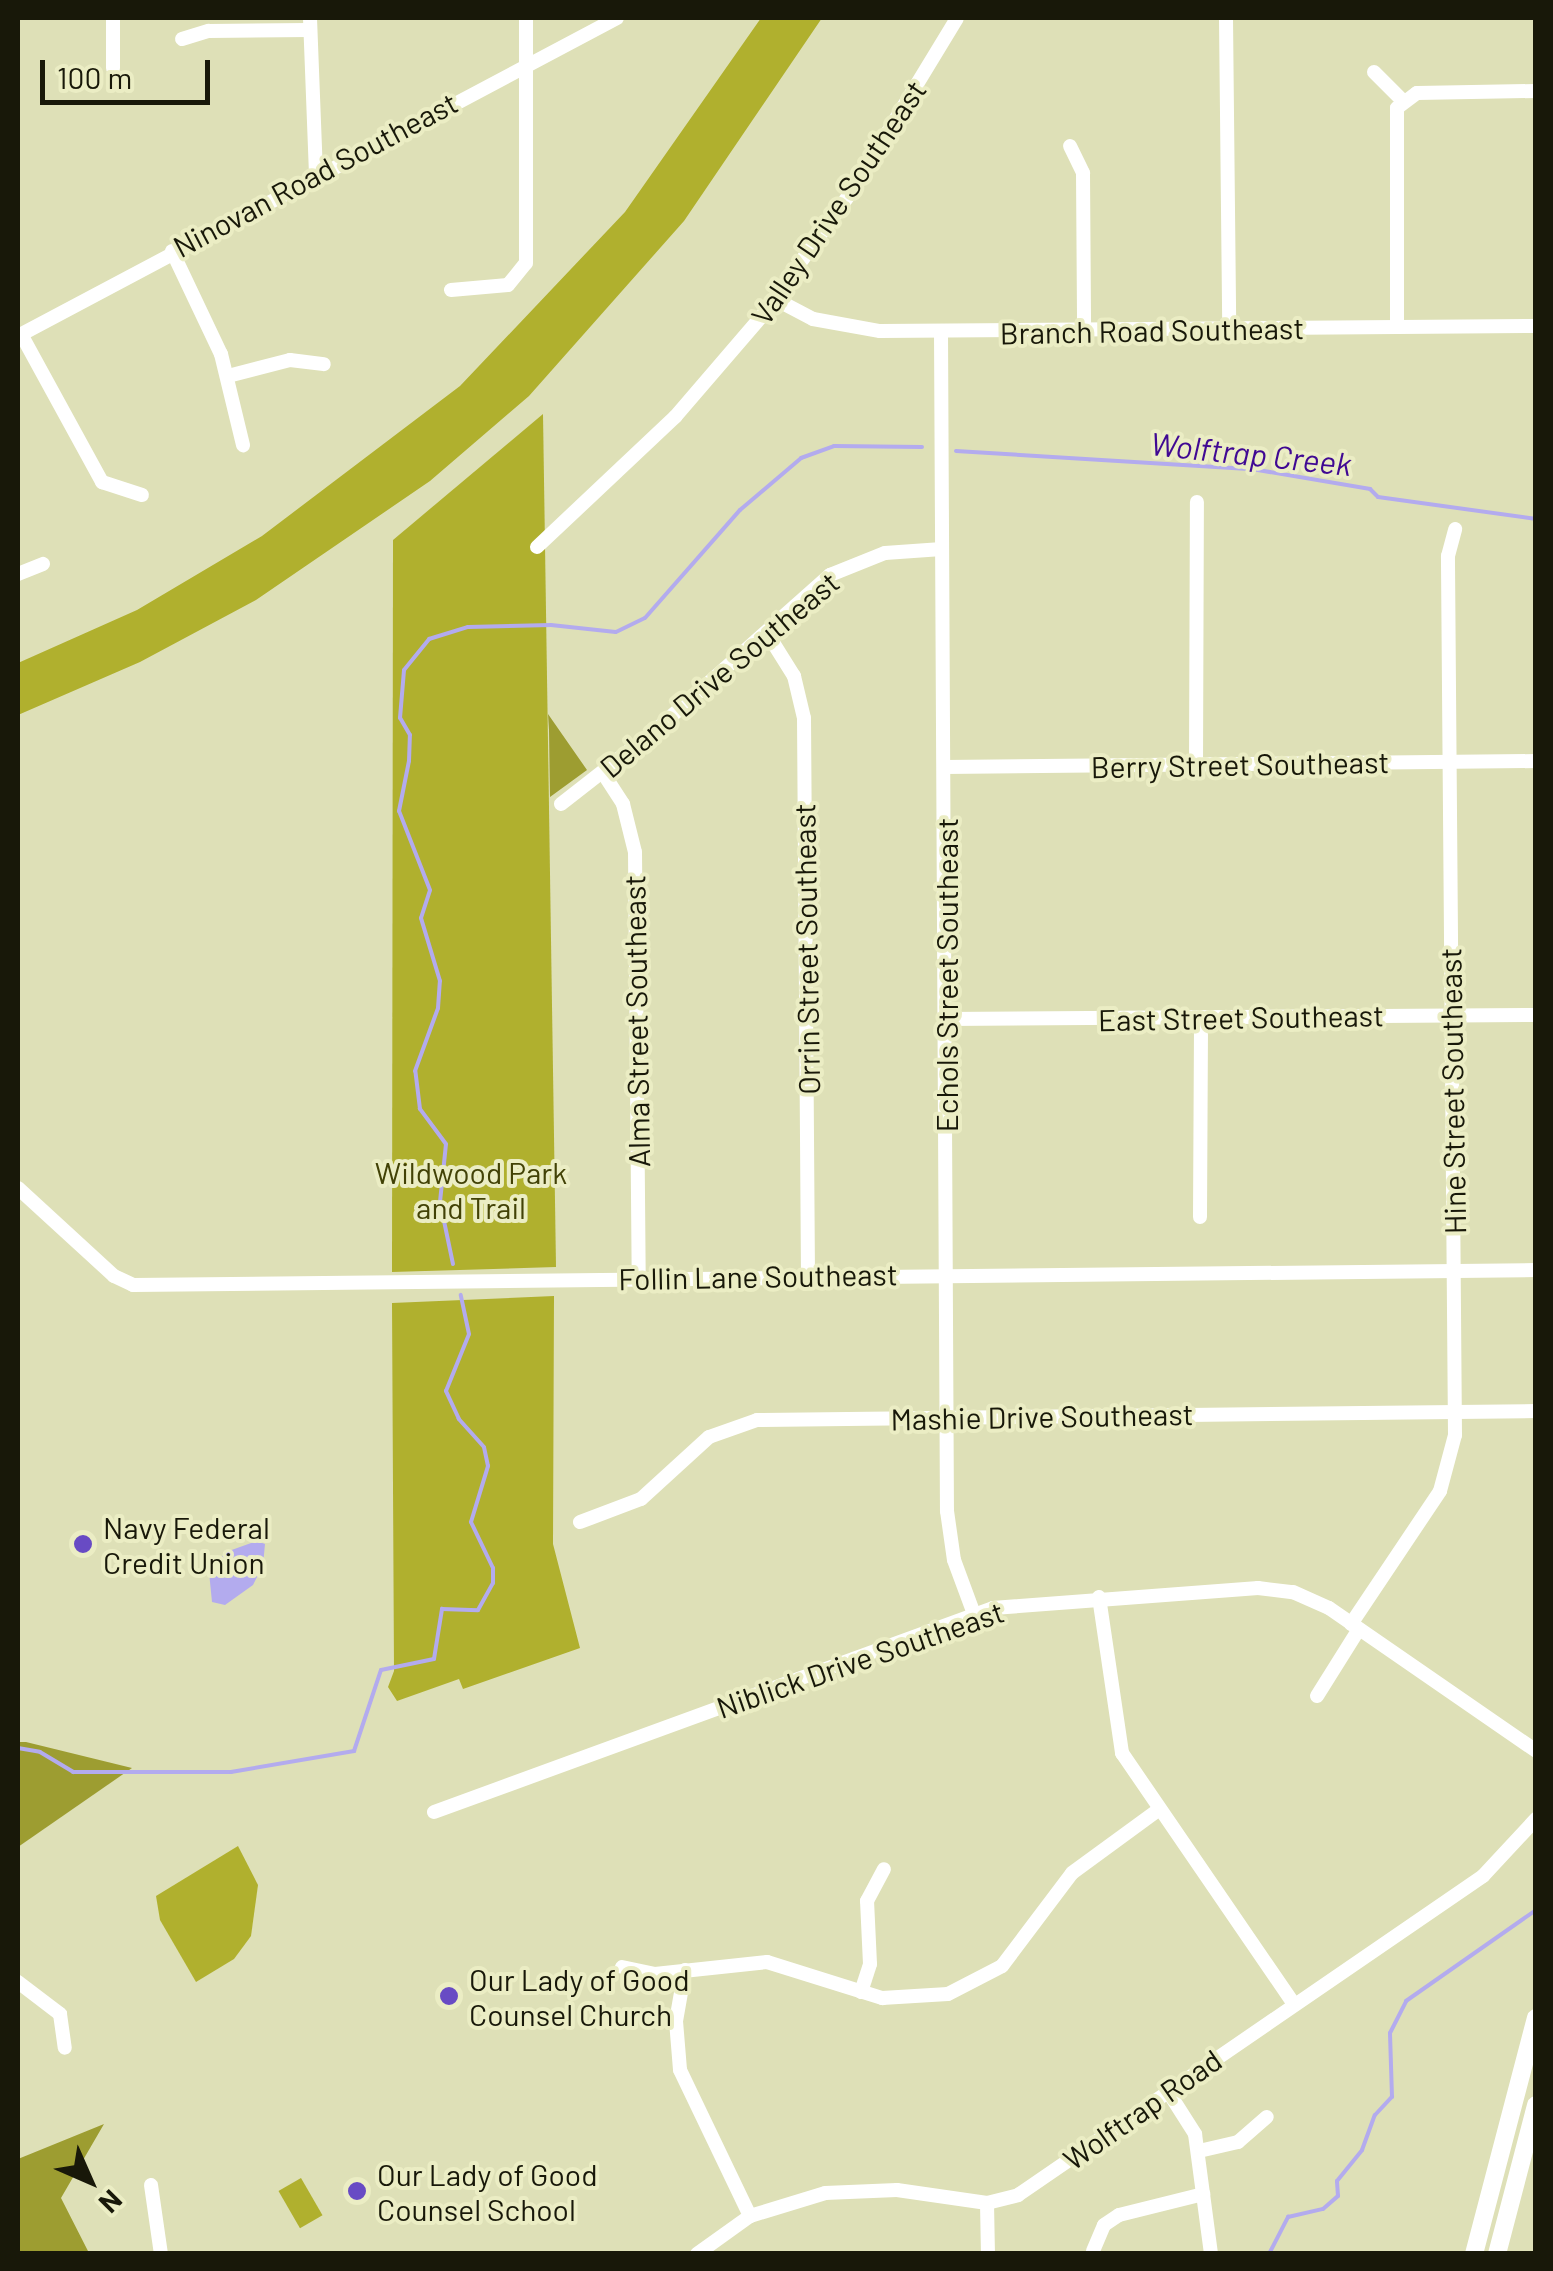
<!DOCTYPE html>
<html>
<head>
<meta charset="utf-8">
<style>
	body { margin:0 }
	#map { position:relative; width:1553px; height:2271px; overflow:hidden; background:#dee0b7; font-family:Barlow,sans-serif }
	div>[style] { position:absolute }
	.green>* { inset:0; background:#b0b02e; transform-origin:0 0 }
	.forest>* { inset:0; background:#9d9d31 }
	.water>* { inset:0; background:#b3abee }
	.stream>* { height:4px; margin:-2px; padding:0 2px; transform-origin:2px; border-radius:2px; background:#b3abee }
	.minor>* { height:14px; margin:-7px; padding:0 7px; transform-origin:7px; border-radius:7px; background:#fff }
	.major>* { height:18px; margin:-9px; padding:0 9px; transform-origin:9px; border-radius:9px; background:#fff }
	.dots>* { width:28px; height:28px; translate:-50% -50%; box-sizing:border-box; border:5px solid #ebedc4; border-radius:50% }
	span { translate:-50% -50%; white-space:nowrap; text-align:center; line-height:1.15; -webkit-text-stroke:8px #ebedc4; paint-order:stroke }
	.street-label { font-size:30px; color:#181809 }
	.park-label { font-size:30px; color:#424206 }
	.poi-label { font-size:30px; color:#181809 }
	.left { translate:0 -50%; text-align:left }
	.water-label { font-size:32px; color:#400993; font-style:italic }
	.frame { position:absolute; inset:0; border:20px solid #181809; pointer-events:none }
	.north { position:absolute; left:40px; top:2131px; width:100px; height:100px; -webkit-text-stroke:8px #ebedc4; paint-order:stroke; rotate:135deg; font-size:28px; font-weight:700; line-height:40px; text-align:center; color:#181809 }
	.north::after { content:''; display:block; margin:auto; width:35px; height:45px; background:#181809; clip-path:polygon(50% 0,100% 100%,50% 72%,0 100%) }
	.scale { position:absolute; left:40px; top:60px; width:170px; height:45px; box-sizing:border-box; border:5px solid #181809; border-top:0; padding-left:12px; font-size:30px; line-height:35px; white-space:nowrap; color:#181809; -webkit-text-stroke:8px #ebedc4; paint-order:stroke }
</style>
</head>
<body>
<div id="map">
	<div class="green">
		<div style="clip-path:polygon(761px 18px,822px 18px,684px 221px,529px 396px,430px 481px,256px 600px,140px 662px,18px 715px,18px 663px,137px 610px,262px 536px,460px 386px,625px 212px)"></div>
		<div style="clip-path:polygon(543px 414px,556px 1267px,392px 1272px,393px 540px)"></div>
		<div style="clip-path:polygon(554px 1296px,553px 1544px,580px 1648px,463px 1689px,459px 1679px,397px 1701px,388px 1687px,394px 1671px,392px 1303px)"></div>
		<div style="clip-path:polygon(238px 1846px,258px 1885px,251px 1936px,234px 1959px,196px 1982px,160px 1920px,156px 1896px)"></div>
		<div style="left:301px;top:2178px;width:43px;height:26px;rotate:60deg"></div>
	</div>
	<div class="forest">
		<div style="clip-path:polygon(548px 714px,587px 770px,550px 797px,549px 730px)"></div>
		<div style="clip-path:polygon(18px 1742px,26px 1742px,132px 1768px,18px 1847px)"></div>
		<div style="clip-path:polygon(104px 2124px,61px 2198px,89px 2253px,18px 2253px,18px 2159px)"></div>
	</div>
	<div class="water">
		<div style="clip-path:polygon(257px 1541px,265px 1544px,263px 1565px,253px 1585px,225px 1605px,212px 1602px,209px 1572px,226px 1552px)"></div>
	</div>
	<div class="stream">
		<div style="left:956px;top:451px;width:297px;rotate:3.5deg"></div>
		<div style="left:1252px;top:469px;width:120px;rotate:9.6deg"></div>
		<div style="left:1370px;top:489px;width:11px;rotate:45deg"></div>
		<div style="left:1378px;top:497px;width:160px;rotate:7.9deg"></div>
		<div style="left:453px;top:1264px;width:63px;rotate:-101.8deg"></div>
		<div style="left:440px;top:1202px;width:58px;rotate:-84.1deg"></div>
		<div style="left:446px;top:1144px;width:44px;rotate:-126.6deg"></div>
		<div style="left:420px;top:1109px;width:38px;rotate:-97deg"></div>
		<div style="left:415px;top:1071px;width:67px;rotate:-69.9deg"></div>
		<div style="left:438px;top:1008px;width:27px;rotate:-86deg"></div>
		<div style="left:440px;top:981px;width:66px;rotate:-106.8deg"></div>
		<div style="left:421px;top:918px;width:29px;rotate:-72deg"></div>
		<div style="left:430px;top:890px;width:85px;rotate:-111.4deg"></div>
		<div style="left:399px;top:811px;width:51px;rotate:-78.7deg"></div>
		<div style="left:409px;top:761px;width:26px;rotate:-88deg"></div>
		<div style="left:410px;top:735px;width:20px;rotate:-120deg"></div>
		<div style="left:400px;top:718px;width:48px;rotate:-85.2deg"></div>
		<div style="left:404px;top:670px;width:40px;rotate:-51deg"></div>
		<div style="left:429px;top:639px;width:41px;rotate:-17.1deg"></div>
		<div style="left:468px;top:627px;width:83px;rotate:-1.4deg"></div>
		<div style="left:551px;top:625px;width:65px;rotate:6.1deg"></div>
		<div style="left:616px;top:632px;width:32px;rotate:-26deg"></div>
		<div style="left:645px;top:618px;width:144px;rotate:-48.7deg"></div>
		<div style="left:740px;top:510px;width:80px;rotate:-40.4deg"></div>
		<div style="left:801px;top:458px;width:35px;rotate:-20deg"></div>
		<div style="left:834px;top:446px;width:88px;rotate:0.7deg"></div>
		<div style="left:18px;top:1748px;width:22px;rotate:10deg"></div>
		<div style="left:40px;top:1752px;width:39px;rotate:31deg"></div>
		<div style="left:73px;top:1772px;width:158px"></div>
		<div style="left:231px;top:1772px;width:125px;rotate:-9.7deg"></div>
		<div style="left:354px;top:1751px;width:85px;rotate:-71.6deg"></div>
		<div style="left:381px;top:1670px;width:54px;rotate:-11.7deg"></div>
		<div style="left:434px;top:1659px;width:51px;rotate:-80.9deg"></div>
		<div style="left:442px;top:1609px;width:36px;rotate:2deg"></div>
		<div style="left:478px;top:1610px;width:31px;rotate:-61deg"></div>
		<div style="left:493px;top:1583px;width:15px;rotate:-90deg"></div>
		<div style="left:493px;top:1568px;width:51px;rotate:-115.6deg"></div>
		<div style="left:471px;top:1522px;width:59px;rotate:-73.1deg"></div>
		<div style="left:488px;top:1466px;width:19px;rotate:-102deg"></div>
		<div style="left:484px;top:1447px;width:38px;rotate:-132deg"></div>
		<div style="left:459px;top:1419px;width:31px;rotate:-115deg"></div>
		<div style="left:446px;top:1391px;width:61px;rotate:-68deg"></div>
		<div style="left:469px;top:1334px;width:40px;rotate:-102deg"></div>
		<div style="left:1269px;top:2254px;width:42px;rotate:-62.8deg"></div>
		<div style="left:1288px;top:2217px;width:36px;rotate:-13deg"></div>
		<div style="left:1323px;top:2209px;width:20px;rotate:-41deg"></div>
		<div style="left:1338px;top:2196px;width:15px;rotate:-94deg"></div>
		<div style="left:1337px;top:2181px;width:40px;rotate:-51deg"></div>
		<div style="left:1362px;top:2150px;width:37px;rotate:-70deg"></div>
		<div style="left:1375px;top:2115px;width:25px;rotate:-47deg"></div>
		<div style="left:1392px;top:2097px;width:64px;rotate:-91.8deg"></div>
		<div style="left:1390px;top:2033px;width:36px;rotate:-63deg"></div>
		<div style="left:1406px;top:2001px;width:159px;rotate:-35deg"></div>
	</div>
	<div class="minor">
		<div style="left:113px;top:18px;width:50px;rotate:90deg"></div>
		<div style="left:310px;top:18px;width:155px;rotate:87.8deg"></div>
		<div style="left:1226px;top:18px;width:311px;rotate:89.4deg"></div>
		<div style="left:182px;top:39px;width:28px;rotate:-17deg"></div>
		<div style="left:209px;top:31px;width:100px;rotate:-0.6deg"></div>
		<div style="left:1374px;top:72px;width:41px;rotate:45deg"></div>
		<div style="left:1070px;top:146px;width:30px;rotate:64deg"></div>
		<div style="left:1083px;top:173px;width:157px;rotate:89.6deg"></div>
		<div style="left:172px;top:251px;width:114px;rotate:64.6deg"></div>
		<div style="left:221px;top:354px;width:94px;rotate:76.4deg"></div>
		<div style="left:451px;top:290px;width:57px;rotate:-5deg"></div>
		<div style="left:508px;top:285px;width:28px;rotate:-51deg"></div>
		<div style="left:526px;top:263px;width:245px;rotate:-90deg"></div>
		<div style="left:775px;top:299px;width:43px;rotate:27.8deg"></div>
		<div style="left:813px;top:319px;width:68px;rotate:10.2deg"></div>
		<div style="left:880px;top:331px;width:656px;rotate:-0.44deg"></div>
		<div style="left:1397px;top:327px;width:219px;rotate:-90deg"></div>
		<div style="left:1397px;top:108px;width:25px;rotate:-37deg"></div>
		<div style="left:1417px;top:93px;width:119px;rotate:-1deg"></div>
		<div style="left:941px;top:332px;width:1179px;rotate:89.71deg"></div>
		<div style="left:947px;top:1511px;width:49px;rotate:81.9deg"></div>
		<div style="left:954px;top:1560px;width:58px;rotate:69.7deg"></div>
		<div style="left:21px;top:334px;width:169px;rotate:61.3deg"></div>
		<div style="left:102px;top:482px;width:42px;rotate:18deg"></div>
		<div style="left:18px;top:336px;width:678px;rotate:-27.96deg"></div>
		<div style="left:228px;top:376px;width:64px;rotate:-14.5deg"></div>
		<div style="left:290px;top:360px;width:34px;rotate:7deg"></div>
		<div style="left:537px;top:547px;width:190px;rotate:-43.3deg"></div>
		<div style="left:675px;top:417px;width:132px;rotate:-49.3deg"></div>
		<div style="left:761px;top:317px;width:155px;rotate:-54.2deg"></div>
		<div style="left:852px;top:191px;width:202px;rotate:-58.7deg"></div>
		<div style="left:18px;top:574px;width:27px;rotate:-22deg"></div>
		<div style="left:767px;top:633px;width:51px;rotate:57.9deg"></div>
		<div style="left:794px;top:676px;width:43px;rotate:76.6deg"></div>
		<div style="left:804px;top:718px;width:557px;rotate:89.59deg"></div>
		<div style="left:1196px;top:764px;width:262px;rotate:-89.8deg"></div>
		<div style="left:944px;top:767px;width:592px;rotate:-0.58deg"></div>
		<div style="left:603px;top:773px;width:37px;rotate:57deg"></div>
		<div style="left:623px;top:804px;width:49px;rotate:76deg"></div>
		<div style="left:635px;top:852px;width:425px;rotate:89.5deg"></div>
		<div style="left:561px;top:804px;width:122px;rotate:-38deg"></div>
		<div style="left:657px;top:729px;width:232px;rotate:-41.7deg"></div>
		<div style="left:830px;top:575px;width:59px;rotate:-21.8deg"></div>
		<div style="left:885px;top:553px;width:57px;rotate:-4deg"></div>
		<div style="left:946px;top:1019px;width:590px;rotate:-0.39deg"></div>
		<div style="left:18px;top:1188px;width:130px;rotate:42.5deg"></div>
		<div style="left:114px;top:1276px;width:21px;rotate:25deg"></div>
		<div style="left:133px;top:1285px;width:1403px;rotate:-0.61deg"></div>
		<div style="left:1200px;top:1217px;width:200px;rotate:-89.7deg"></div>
		<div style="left:580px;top:1522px;width:65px;rotate:-20.7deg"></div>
		<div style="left:641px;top:1499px;width:92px;rotate:-42.4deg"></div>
		<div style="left:709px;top:1437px;width:51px;rotate:-19.5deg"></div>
		<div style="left:757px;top:1420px;width:779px;rotate:-0.66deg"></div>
		<div style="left:1099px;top:1597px;width:158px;rotate:81.6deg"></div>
		<div style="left:1122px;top:1753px;width:303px;rotate:55.6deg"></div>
		<div style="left:1351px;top:1624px;width:160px;rotate:-56.2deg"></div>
		<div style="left:1440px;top:1491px;width:58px;rotate:-75deg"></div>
		<div style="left:1455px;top:1435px;width:879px;rotate:-90.46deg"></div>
		<div style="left:1448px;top:556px;width:28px;rotate:-75deg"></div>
		<div style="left:1317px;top:1696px;width:79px;rotate:-57.9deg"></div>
		<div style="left:434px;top:1812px;width:595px;rotate:-20.05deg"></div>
		<div style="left:993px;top:1608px;width:266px;rotate:-4.3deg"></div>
		<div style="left:1258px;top:1588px;width:35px;rotate:7deg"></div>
		<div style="left:1293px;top:1592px;width:39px;rotate:24deg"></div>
		<div style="left:1329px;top:1608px;width:252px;rotate:34.6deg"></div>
		<div style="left:622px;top:1967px;width:34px;rotate:12deg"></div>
		<div style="left:655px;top:1974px;width:113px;rotate:-6.1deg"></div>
		<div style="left:767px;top:1962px;width:121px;rotate:17.4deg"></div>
		<div style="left:882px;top:1998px;width:66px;rotate:-3.5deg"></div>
		<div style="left:948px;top:1994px;width:61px;rotate:-27.4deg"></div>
		<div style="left:1002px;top:1966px;width:116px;rotate:-53deg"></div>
		<div style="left:1072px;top:1873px;width:107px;rotate:-36.2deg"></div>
		<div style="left:685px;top:1970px;width:52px;rotate:100deg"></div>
		<div style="left:676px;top:2021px;width:49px;rotate:85.3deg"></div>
		<div style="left:680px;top:2070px;width:162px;rotate:64.4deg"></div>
		<div style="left:18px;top:1982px;width:53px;rotate:37.3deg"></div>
		<div style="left:60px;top:2014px;width:34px;rotate:82deg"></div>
		<div style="left:861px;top:1992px;width:29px;rotate:-72deg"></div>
		<div style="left:870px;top:1964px;width:63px;rotate:-92.7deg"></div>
		<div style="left:867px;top:1901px;width:36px;rotate:-62deg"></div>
		<div style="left:1169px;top:2093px;width:49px;rotate:57.6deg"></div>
		<div style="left:1195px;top:2134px;width:121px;rotate:82.4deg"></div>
		<div style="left:1199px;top:2151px;width:40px;rotate:-13deg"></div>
		<div style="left:1238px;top:2142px;width:38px;rotate:-41deg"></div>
		<div style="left:151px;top:2185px;width:70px;rotate:81.8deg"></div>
		<div style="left:987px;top:2203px;width:51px;rotate:88.9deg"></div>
		<div style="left:1093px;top:2251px;width:28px;rotate:-67deg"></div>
		<div style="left:1104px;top:2225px;width:18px;rotate:-34deg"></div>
		<div style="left:1119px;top:2215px;width:87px;rotate:-14deg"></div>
		<div style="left:697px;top:2254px;width:65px;rotate:-35.6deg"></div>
		<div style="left:750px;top:2216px;width:78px;rotate:-17deg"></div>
		<div style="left:825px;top:2193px;width:72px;rotate:-2.4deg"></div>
		<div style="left:897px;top:2190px;width:91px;rotate:8.2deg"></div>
		<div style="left:987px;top:2203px;width:32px;rotate:-14deg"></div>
		<div style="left:1018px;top:2195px;width:564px;rotate:-34.45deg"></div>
		<div style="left:1483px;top:1876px;width:78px;rotate:-47.1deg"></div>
	</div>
	<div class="major">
		<div style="left:1474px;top:2254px;width:244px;rotate:-75.3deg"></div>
		<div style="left:1497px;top:2254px;width:154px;rotate:-75.3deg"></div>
	</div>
	<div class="dots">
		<div style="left:83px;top:1544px;background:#684bc4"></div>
		<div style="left:449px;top:1996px;background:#684bc4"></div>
		<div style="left:357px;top:2191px;background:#684bc4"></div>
	</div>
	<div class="street-label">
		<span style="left:315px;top:174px;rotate:-28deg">Ninovan Road Southeast</span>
		<span style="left:838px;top:202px;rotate:-56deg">Valley Drive Southeast</span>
		<span style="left:1152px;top:330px;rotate:-1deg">Branch Road Southeast</span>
		<span style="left:719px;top:674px;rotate:-40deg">Delano Drive Southeast</span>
		<span style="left:1240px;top:764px;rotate:-1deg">Berry Street Southeast</span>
		<span style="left:806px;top:949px;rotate:-91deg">Orrin Street Southeast</span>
		<span style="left:946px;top:975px;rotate:-90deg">Echols Street Southeast</span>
		<span style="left:1241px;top:1017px;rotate:-1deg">East Street Southeast</span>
		<span style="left:636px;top:1021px;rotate:-91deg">Alma Street Southeast</span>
		<span style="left:1452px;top:1091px;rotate:-91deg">Hine Street Southeast</span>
		<span style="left:758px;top:1276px;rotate:-1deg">Follin Lane Southeast</span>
		<span style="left:1042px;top:1416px;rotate:-1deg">Mashie Drive Southeast</span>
		<span style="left:860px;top:1659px;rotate:-19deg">Niblick Drive Southeast</span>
		<span style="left:1142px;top:2109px;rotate:-35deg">Wolftrap Road</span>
	</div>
	<div class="park-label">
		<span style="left:471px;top:1189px">Wildwood Park<br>and Trail</span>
	</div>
	<div class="poi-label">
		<span class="left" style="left:103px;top:1544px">Navy Federal<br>Credit Union</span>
		<span class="left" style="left:469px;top:1996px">Our Lady of Good<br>Counsel Church</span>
		<span class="left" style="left:377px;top:2191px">Our Lady of Good<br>Counsel School</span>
	</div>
	<div class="water-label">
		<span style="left:1251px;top:453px;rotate:6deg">Wolftrap Creek</span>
	</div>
	<div class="frame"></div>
	<div class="north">N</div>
	<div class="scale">100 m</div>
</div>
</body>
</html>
